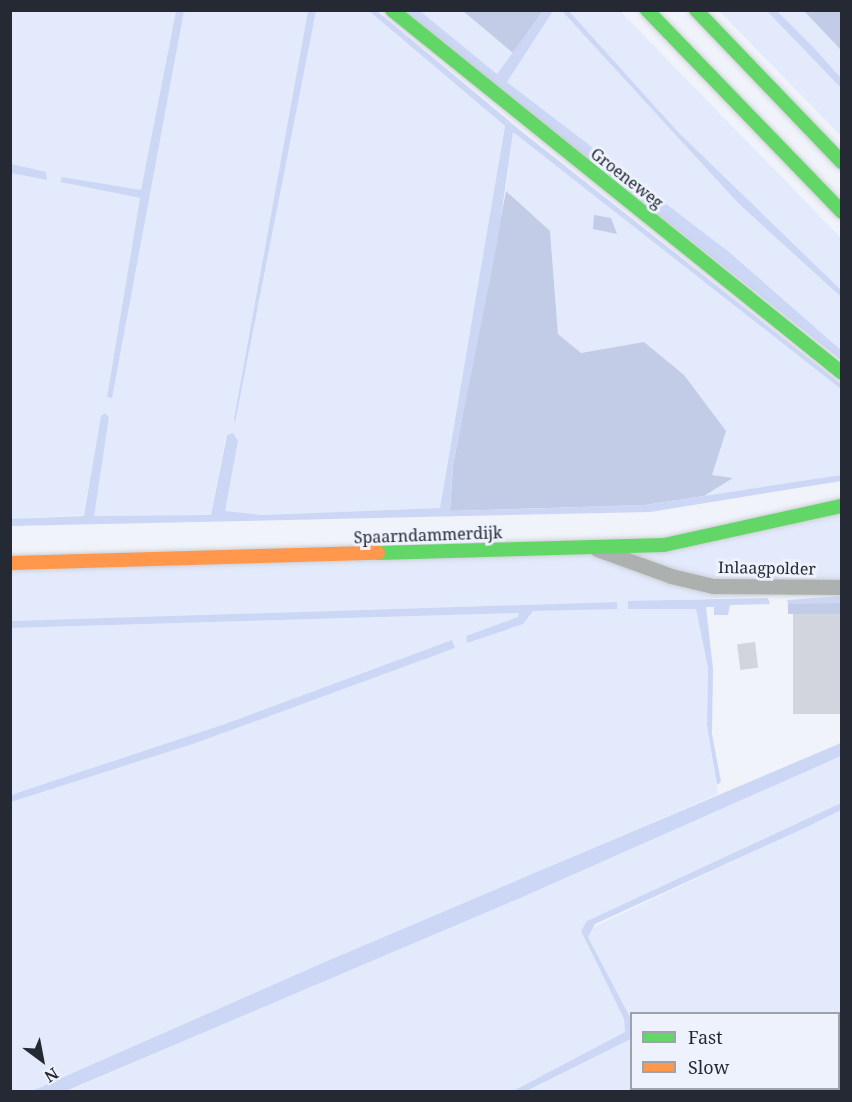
<!DOCTYPE html>
<html>
<head>
<meta charset="utf-8">
<style>
	body { margin:0 }
	#map { position:relative; width:852px; height:1102px; overflow:hidden; background:#f0f3fa; font-family:"Noto Serif",serif }
	div>[style] { position:absolute }
	.green>* { inset:0; background:#e3eafc }
	.forest>* { inset:0; background:#c3cce6; transform-origin:0 0 }
	.water>* { inset:0; background:#ccd7f6 }
	.building>* { inset:0; background:#d2d5de; transform-origin:0 0 }
	.roads { filter:drop-shadow(0 0 2px #cccfd5) drop-shadow(0 0 2px #cccfd5) }
	.street>* { height:15px; margin:-7.5px; padding:0 7.5px; transform-origin:7.5px; border-radius:7.5px; background:#acb0ae }
	.fast>* { height:14px; margin:-7px; padding:0 7px; transform-origin:7px; border-radius:7px; background:#63d668 }
	.slow>* { height:14px; margin:-7px; padding:0 7px; transform-origin:7px; border-radius:7px; background:#ff974d }
	span { translate:-50% -50%; white-space:nowrap; text-align:center; line-height:1.15; -webkit-text-stroke:6px #edf2fd; paint-order:stroke }
	.street-label { font-size:16px; color:#252933 }
	.frame { position:absolute; inset:0; border:12px solid #252933; pointer-events:none }
	.legend { position:absolute; left:630px; top:1012px; width:210px; height:78px; box-sizing:border-box; background:#edf2fd; border:2px solid #9da2ac; margin:0; padding:8px 10px; list-style:none; font-size:18px; color:#252933 }
	.legend li { display:flex; align-items:center; gap:12px; height:30px }
	.legend b { width:30px; border:2px solid #9da2ac }
	.north { position:absolute; left:12px; top:1030px; width:60px; height:60px; -webkit-text-stroke:4px #edf2fd; paint-order:stroke; rotate:148deg; font-size:16px; font-weight:700; line-height:24px; text-align:center; color:#252933 }
	.north::after { content:''; display:block; margin:auto; width:21px; height:27px; background:#252933; clip-path:polygon(50% 0,100% 100%,50% 72%,0 100%) }
</style>
</head>
<body>
<div id="map">
	<div class="green">
		<div style="clip-path:polygon(10px 11px,176px 11px,141px 191px,62px 177px,60px 182px,140px 198px,107px 397px,111px 398px,184px 11px,308px 11px,235px 423px,316px 11px,369px 11px,505px 126px,440px 508px,262px 515px,224px 511px,238px 442px,226px 435px,211px 515px,93px 516px,109px 417px,105px 413px,86px 515px,11px 519px)"></div>
		<div style="clip-path:polygon(420px 11px,463px 11px,513px 53px,497px 74px)"></div>
		<div style="clip-path:polygon(553px 11px,562px 11px,738px 203px,841px 297px,841px 350px,729px 252px,507px 82px)"></div>
		<div style="clip-path:polygon(569px 11px,620px 11px,841px 238px,841px 290px,678px 132px)"></div>
		<div style="clip-path:polygon(719px 11px,768px 11px,841px 88px,841px 136px)"></div>
		<div style="clip-path:polygon(777px 11px,804px 11px,841px 50px,841px 78px)"></div>
		<div style="clip-path:polygon(513px 131px,841px 389px,841px 475px,704px 496px,732px 479px,712px 475px,644px 342px,581px 353px,558px 334px,550px 231px,506px 191px)"></div>
		<div style="clip-path:polygon(841px 513px,841px 582px,702px 580px,616px 552px)"></div>
		<div style="clip-path:polygon(589px 552px,731px 594px,767px 596px,628px 602px,696px 609px,708px 668px,707px 726px,718px 794px,32px 1091px,11px 1091px,11px 802px,193px 744px,455px 647px,452px 640px,225px 724px,11px 796px,11px 628px,519px 613px,518px 617px,466px 636px,467px 643px,533px 611px,617px 608px,617px 602px,11px 621px,11px 570px)"></div>
		<div style="clip-path:polygon(841px 756px,841px 803px,587px 921px,581px 931px,624px 1019px,625px 1032px,513px 1091px,66px 1092px)"></div>
		<div style="clip-path:polygon(841px 810px,841px 1080px,839px 1081px,838px 1014px,632px 1014px,631px 1019px,588px 937px,588px 930px)"></div>
		<div style="clip-path:polygon(631px 1039px,632px 1088px,740px 1091px,527px 1092px)"></div>
		<div style="clip-path:polygon(746px 1089px,826px 1089px,821px 1092px)"></div>
	</div>
	<div class="forest">
		<div style="clip-path:polygon(463px 11px,543px 11px,513px 53px)"></div>
		<div style="clip-path:polygon(804px 11px,841px 11px,841px 50px)"></div>
		<div style="clip-path:polygon(506px 191px,550px 231px,558px 334px,581px 353px,644px 342px,684px 375px,726px 431px,712px 475px,733px 478px,704px 496px,645px 505px,450px 511px,453px 465px)"></div>
		<div style="clip-path:polygon(594px 215px,611px 218px,617px 234px,593px 229px)"></div>
		<div style="left:841px;top:603px;width:11px;height:53px;rotate:90deg"></div>
	</div>
	<div class="water">
		<div style="clip-path:polygon(176px 11px,184px 11px,112px 398px,107px 397px,140px 198px,60px 182px,62px 177px,141px 190px)"></div>
		<div style="clip-path:polygon(308px 11px,316px 11px,235px 423px,234px 419px)"></div>
		<div style="clip-path:polygon(369px 11px,377px 11px,521px 131px,841px 384px,841px 389px,513px 132px,498px 239px,453px 465px,450px 511px,645px 505px,841px 475px,841px 481px,650px 512px,11px 526px,10px 519px,84px 516px,101px 416px,105px 413px,109px 417px,94px 516px,211px 515px,227px 435px,233px 433px,238px 441px,225px 511px,262px 515px,440px 508px,505px 126px)"></div>
		<div style="clip-path:polygon(402px 11px,420px 11px,497px 74px,543px 11px,553px 11px,507px 82px,729px 252px,841px 350px,841px 360px)"></div>
		<div style="clip-path:polygon(562px 11px,569px 11px,678px 132px,841px 290px,841px 297px,738px 203px)"></div>
		<div style="clip-path:polygon(767px 11px,777px 11px,813px 47px,841px 78px,841px 88px)"></div>
		<div style="clip-path:polygon(11px 164px,46px 172px,47px 180px,11px 173px)"></div>
		<div style="clip-path:polygon(841px 596px,841px 603px,788px 604px,787px 600px)"></div>
		<div style="clip-path:polygon(768px 598px,770px 604px,730px 605px,728px 615px,714px 615px,714px 607px,706px 607px,713px 669px,712px 734px,721px 782px,717px 785px,707px 726px,708px 668px,696px 609px,628px 609px,628px 601px)"></div>
		<div style="clip-path:polygon(617px 602px,617px 609px,533px 611px,523px 624px,467px 643px,466px 636px,518px 617px,519px 613px,10px 628px,11px 621px)"></div>
		<div style="clip-path:polygon(452px 640px,455px 648px,193px 744px,11px 802px,11px 796px,17px 793px,225px 724px)"></div>
		<div style="clip-path:polygon(841px 743px,841px 756px,520px 898px,66px 1091px,32px 1091px,325px 962px)"></div>
		<div style="clip-path:polygon(841px 803px,841px 810px,809px 826px,595px 924px,588px 937px,631px 1019px,631px 1039px,527px 1091px,513px 1091px,625px 1032px,624px 1019px,581px 931px,587px 921px)"></div>
	</div>
	<div class="building">
		<div style="left:842px;top:614px;width:100px;height:49px;rotate:90deg"></div>
		<div style="left:755px;top:642px;width:26px;height:18px;rotate:83deg"></div>
	</div>
	<div class="roads">
		<div class="street">
			<div style="left:597px;top:549px;width:79px;rotate:20deg"></div>
			<div style="left:671px;top:576px;width:43px;rotate:13.4deg"></div>
			<div style="left:713px;top:586px;width:129px;rotate:0.4deg"></div>
		</div>
		<div class="fast">
			<div style="left:392px;top:10px;width:578px;rotate:38.89deg"></div>
			<div style="left:647px;top:10px;width:281px;rotate:46deg"></div>
			<div style="left:696px;top:10px;width:211px;rotate:46.2deg"></div>
			<div style="left:378px;top:553px;width:286px;rotate:-1.6deg"></div>
			<div style="left:664px;top:545px;width:182px;rotate:-12.4deg"></div>
		</div>
		<div class="slow">
			<div style="left:10px;top:563px;width:368px;rotate:-1.6deg"></div>
		</div>
	</div>
	<div class="street-label">
		<span style="left:627px;top:178px;rotate:38deg">Groeneweg</span>
		<span style="left:428px;top:535px;rotate:-2deg">Spaarndammerdijk</span>
		<span style="left:767px;top:568px;rotate:1deg">Inlaagpolder</span>
	</div>
	<div class="frame"></div>
	<ul class="legend">
	<li><b style="height:8px;background:#63d668"></b>Fast</li>
	<li><b style="height:8px;background:#ff974d"></b>Slow</li>
	</ul>
	<div class="north">N</div>
</div>
</body>
</html>
